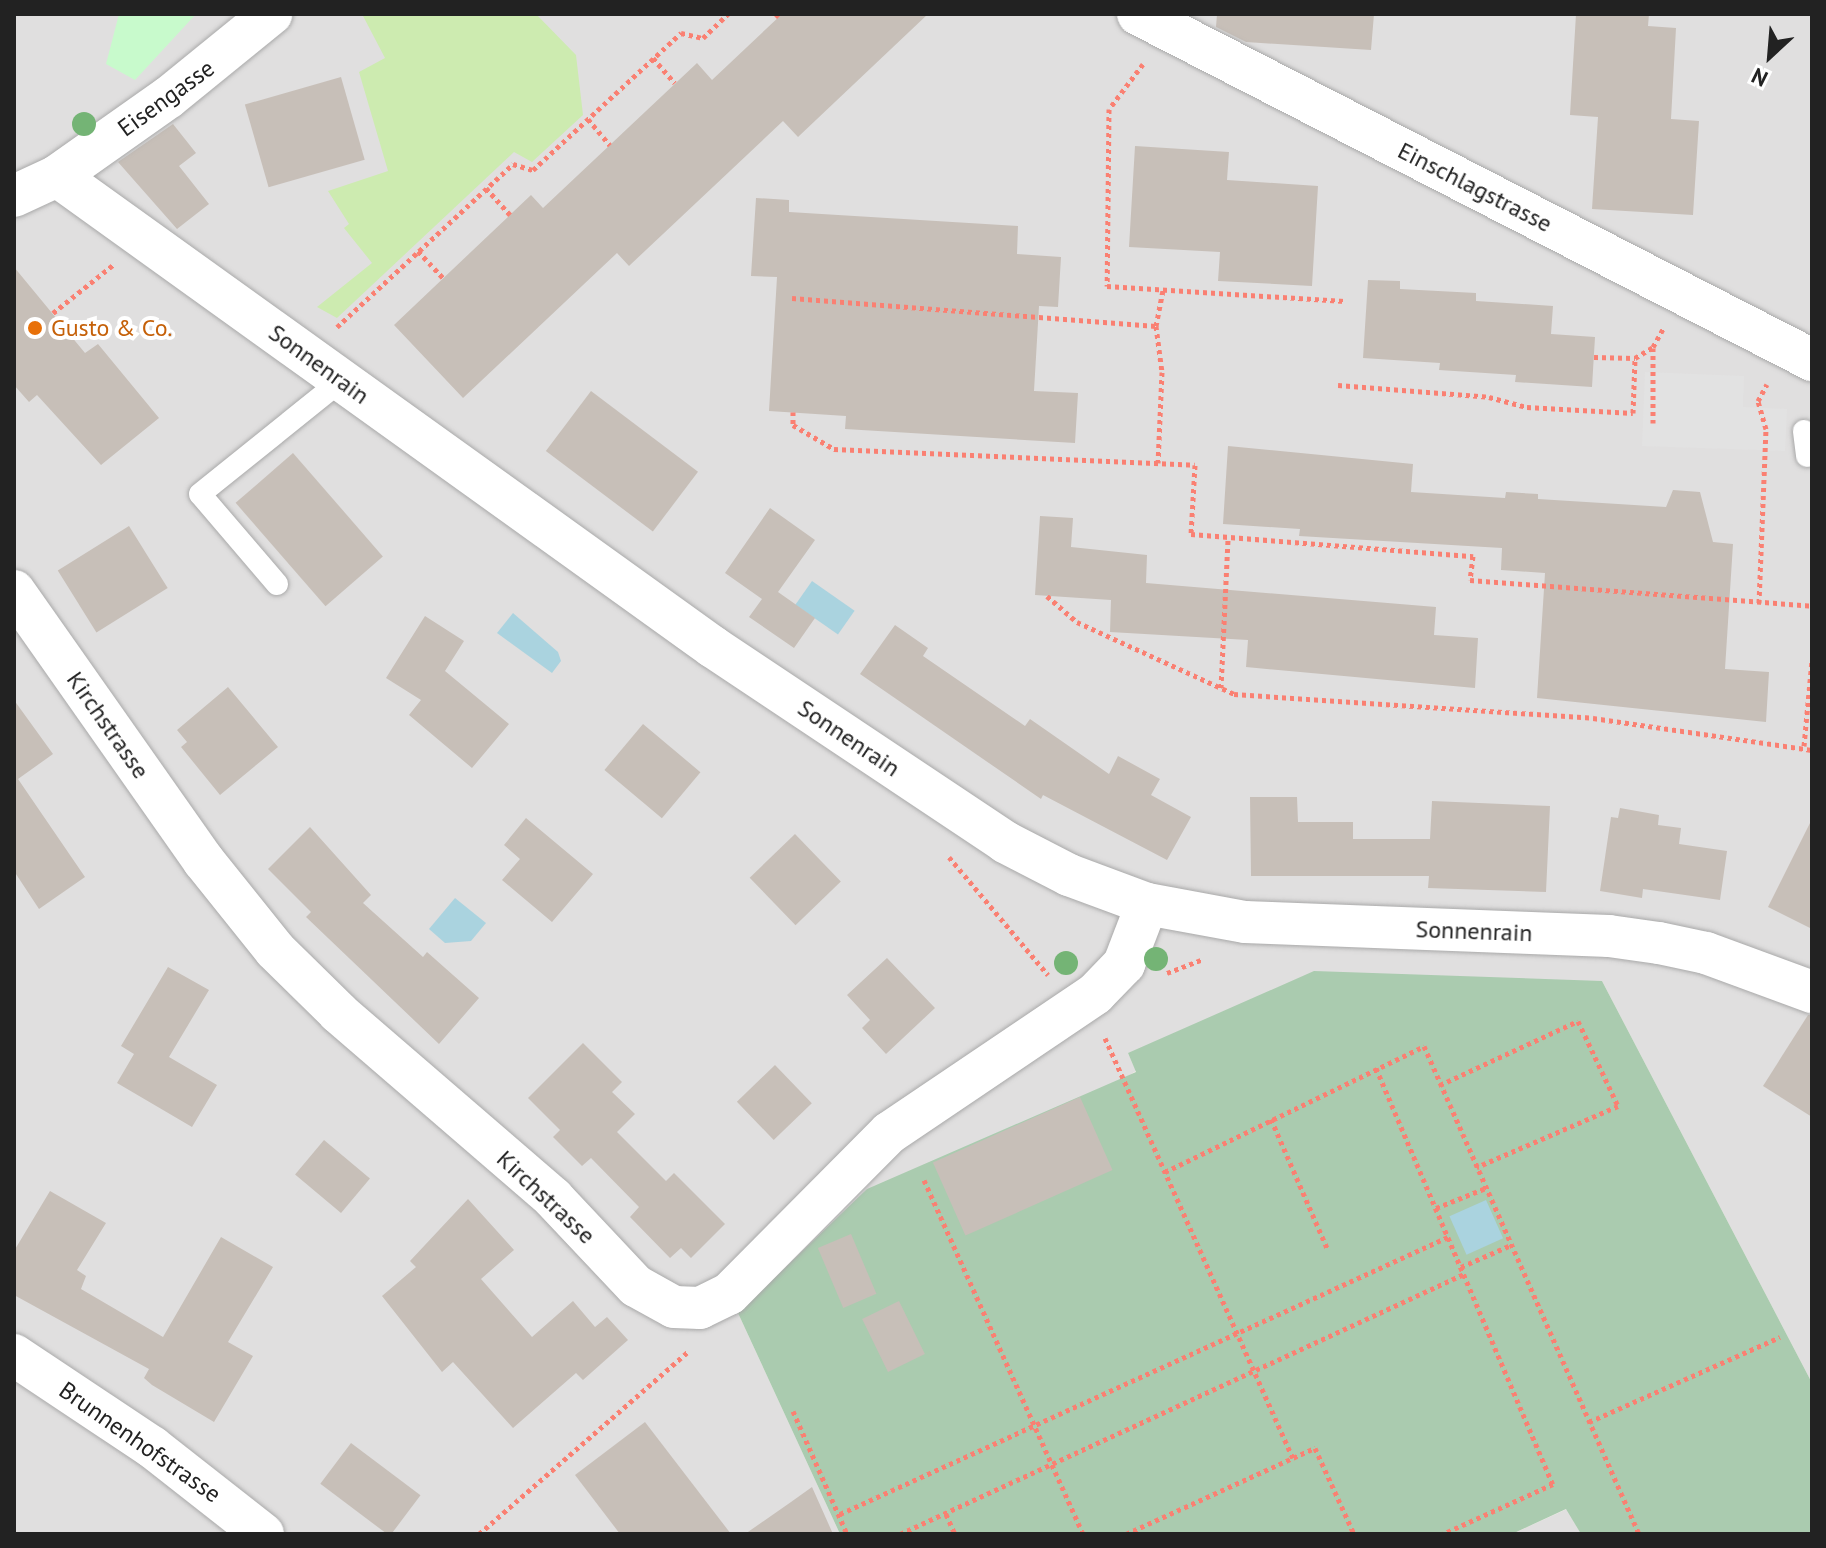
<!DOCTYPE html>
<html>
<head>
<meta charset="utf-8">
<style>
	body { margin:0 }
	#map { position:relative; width:1826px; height:1548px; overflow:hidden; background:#f2efe9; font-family:"PT Sans",sans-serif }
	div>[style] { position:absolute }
	.residential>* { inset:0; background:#e0dfdf }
	.grass>* { inset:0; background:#cdebb0 }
	.cemetery>* { inset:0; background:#aacbaf }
	.park>* { inset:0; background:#c8facc }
	.parking>* { inset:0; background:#e2e2e2 }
	.water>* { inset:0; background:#aad3df; transform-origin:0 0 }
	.building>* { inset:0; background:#c7bfb8; transform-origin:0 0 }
	.path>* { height:5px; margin-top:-2.5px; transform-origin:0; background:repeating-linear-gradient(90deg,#fa8072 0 4px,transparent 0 8px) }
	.roads { filter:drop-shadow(0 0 2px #a9a9a9) drop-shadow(0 0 2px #a9a9a9) }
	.lane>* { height:22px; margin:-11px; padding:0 11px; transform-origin:11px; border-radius:11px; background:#fff }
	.street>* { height:42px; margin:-21px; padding:0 21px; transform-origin:21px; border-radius:21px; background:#fff }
	.trees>* { width:24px; height:24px; margin:-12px; border-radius:50%; background:#74b475 }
	.dots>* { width:22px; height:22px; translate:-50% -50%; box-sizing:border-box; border:4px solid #fff; border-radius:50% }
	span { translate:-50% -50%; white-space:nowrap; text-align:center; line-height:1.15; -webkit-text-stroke:8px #fff; paint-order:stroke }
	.street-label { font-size:24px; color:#222 }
	.food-label { font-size:24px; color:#c56008 }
	.left { translate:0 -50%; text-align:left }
	.frame { position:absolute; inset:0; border:16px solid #222; pointer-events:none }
	.north { position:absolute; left:1730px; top:16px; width:80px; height:80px; -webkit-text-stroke:6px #fff; paint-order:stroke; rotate:206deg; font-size:22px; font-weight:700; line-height:32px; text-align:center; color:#222 }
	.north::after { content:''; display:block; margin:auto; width:28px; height:36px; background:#222; clip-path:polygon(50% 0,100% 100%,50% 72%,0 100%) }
</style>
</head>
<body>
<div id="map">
	<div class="residential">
		<div style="clip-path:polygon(14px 14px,1812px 14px,1812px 1383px,1602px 981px,1128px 1053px,1136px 1071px,738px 1313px,840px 1534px,14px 1534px)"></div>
		<div style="clip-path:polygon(1567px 1509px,1581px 1534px,1512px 1534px)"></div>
	</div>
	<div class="grass">
		<div style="clip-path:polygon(362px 14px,536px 14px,576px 55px,583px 115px,532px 162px,514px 152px,337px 318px,317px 307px,372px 263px,344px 228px,349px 224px,328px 191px,388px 171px,359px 72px,385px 58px)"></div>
	</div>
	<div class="cemetery">
		<div style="clip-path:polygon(1314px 971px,1602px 981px,1812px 1383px,1812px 1534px,1581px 1534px,1566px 1509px,1512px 1534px,840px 1534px,738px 1313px,867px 1189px,1136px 1072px,1128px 1053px)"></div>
	</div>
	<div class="park">
		<div style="clip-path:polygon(119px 14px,196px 14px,135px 80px,106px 64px)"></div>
	</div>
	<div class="parking">
		<div style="clip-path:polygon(1645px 372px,1744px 376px,1743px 407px,1787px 409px,1785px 451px,1642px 446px)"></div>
	</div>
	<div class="water">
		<div style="left:812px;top:581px;width:52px;height:29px;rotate:35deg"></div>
		<div style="clip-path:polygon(513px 613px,558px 652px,561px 661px,552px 673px,497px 633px)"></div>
		<div style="clip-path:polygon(455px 898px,486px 923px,471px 941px,445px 943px,429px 929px)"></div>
		<div style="left:1486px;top:1200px;width:42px;height:40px;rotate:66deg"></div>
	</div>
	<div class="building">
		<div style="clip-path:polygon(782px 14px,928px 14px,798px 137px,783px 121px,629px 266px,617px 253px,463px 398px,394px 325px,531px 195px,543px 208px,697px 63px,712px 80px)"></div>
		<div style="clip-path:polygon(1217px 14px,1374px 14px,1371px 50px,1246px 42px,1216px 27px)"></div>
		<div style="clip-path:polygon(1576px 14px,1649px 14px,1648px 26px,1676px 28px,1671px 119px,1699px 121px,1693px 215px,1592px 209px,1598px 117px,1570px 115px)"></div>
		<div style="left:341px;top:77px;width:86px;height:100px;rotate:74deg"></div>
		<div style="clip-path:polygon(173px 124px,196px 153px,179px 166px,209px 204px,177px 229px,118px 162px)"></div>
		<div style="clip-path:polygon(1135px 146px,1229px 152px,1227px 180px,1318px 186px,1312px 286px,1218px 281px,1220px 252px,1129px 247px)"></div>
		<div style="clip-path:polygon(756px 198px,789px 200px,789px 212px,1018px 226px,1017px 254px,1061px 257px,1058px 307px,1039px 306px,1034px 391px,1078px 393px,1075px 443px,845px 429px,846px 416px,769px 411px,777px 277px,751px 276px)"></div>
		<div style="clip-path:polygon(14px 267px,85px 353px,98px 344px,159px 418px,101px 465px,37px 395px,29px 402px,14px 385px)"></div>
		<div style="clip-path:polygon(1368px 280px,1400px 281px,1400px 289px,1476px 293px,1476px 301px,1553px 306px,1551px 334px,1595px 337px,1592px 387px,1515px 382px,1516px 375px,1439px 370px,1440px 363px,1363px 358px)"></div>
		<div style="left:591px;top:391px;width:134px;height:75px;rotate:37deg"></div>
		<div style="clip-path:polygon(1228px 446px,1413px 464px,1411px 492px,1505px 498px,1506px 492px,1538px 494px,1538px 499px,1666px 507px,1673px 490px,1700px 492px,1713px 542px,1733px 544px,1725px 669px,1769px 672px,1766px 722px,1537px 698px,1545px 573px,1501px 570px,1502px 548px,1299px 536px,1300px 529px,1223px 524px)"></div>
		<div style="left:293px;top:453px;width:137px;height:76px;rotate:49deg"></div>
		<div style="clip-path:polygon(770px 508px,815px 540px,778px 592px,815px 618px,794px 648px,749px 617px,762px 599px,725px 573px)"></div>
		<div style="clip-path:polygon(1040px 516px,1073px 518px,1071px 547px,1147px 555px,1146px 583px,1436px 607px,1434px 635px,1478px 638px,1475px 688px,1246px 667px,1248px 640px,1110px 632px,1111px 600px,1035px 595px)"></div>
		<div style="left:129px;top:526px;width:73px;height:84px;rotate:58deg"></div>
		<div style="clip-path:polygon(425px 616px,464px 641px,445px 671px,509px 724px,472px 768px,409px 715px,421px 700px,386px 678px)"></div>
		<div style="clip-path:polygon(895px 625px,928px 648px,923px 656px,1025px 726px,1030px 719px,1109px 774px,1118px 756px,1160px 779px,1151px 795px,1191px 817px,1167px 860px,1043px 795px,1041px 799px,860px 674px)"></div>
		<div style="clip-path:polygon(228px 687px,278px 747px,220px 795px,181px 747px,187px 742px,177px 730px)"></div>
		<div style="clip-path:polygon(14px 700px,53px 754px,18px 779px,85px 877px,39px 909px,14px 871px)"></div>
		<div style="left:643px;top:724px;width:75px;height:60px;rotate:40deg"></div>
		<div style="clip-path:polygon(1250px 797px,1297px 797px,1298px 822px,1353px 822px,1353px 839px,1430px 839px,1432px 801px,1550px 806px,1546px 892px,1428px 888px,1429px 876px,1251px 876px)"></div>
		<div style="clip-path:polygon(1620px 808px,1659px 815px,1658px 825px,1681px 828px,1679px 844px,1727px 851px,1720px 900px,1643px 889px,1642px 898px,1600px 891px,1611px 817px,1618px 818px)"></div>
		<div style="clip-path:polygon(526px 818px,593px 874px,552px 922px,502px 880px,520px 859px,504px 845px)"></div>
		<div style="clip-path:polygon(1812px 819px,1812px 929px,1768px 907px)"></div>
		<div style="clip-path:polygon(310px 827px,371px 895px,363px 903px,423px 957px,427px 952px,479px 998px,439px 1044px,306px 917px,311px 912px,268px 869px)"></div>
		<div style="left:795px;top:834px;width:66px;height:63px;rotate:46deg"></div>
		<div style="clip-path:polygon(887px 958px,935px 1008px,886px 1054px,862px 1028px,870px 1020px,847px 995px)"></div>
		<div style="clip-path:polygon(168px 967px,209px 990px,169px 1057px,217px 1085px,192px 1127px,117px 1083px,134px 1054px,121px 1046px)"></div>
		<div style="clip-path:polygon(1808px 1015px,1812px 1015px,1812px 1117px,1763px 1086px)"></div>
		<div style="clip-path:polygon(583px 1043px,622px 1082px,612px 1092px,635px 1114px,617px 1132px,666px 1181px,674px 1173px,725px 1224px,691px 1258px,681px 1248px,670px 1258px,630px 1217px,639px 1207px,591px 1158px,582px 1166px,553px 1137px,560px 1130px,528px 1098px)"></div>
		<div style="left:775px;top:1065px;width:53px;height:53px;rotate:46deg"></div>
		<div style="left:1080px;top:1097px;width:80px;height:161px;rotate:66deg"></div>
		<div style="left:324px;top:1140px;width:60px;height:45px;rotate:40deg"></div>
		<div style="clip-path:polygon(50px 1191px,106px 1223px,77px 1270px,86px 1276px,81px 1289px,163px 1337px,221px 1237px,273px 1267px,228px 1342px,253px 1356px,214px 1422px,152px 1385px,144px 1378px,149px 1369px,14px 1295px,14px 1251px)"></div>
		<div style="clip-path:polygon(468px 1199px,514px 1250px,481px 1279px,532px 1337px,573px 1301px,595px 1327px,607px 1317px,628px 1340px,583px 1380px,576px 1373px,513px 1428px,453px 1362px,442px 1372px,382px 1296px,416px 1267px,410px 1261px)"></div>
		<div style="left:851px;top:1234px;width:65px;height:36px;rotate:67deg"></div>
		<div style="left:899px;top:1301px;width:59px;height:41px;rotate:64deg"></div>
		<div style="clip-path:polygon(645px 1422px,731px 1534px,620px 1534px,575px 1475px)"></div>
		<div style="left:351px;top:1443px;width:87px;height:51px;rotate:37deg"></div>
		<div style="clip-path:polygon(812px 1487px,833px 1534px,745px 1534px,791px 1502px)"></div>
	</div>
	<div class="path">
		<div style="left:776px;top:14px;width:4px;rotate:45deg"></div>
		<div style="left:653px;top:58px;width:33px;rotate:49deg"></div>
		<div style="left:1143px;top:64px;width:56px;rotate:127.1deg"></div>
		<div style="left:1109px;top:109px;width:177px;rotate:90.6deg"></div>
		<div style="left:1107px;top:286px;width:238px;rotate:3.6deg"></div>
		<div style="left:588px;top:119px;width:34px;rotate:50deg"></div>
		<div style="left:486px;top:188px;width:36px;rotate:48deg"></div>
		<div style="left:418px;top:251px;width:38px;rotate:47deg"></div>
		<div style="left:792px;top:298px;width:365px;rotate:4.4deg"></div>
		<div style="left:1156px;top:326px;width:46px;rotate:82.6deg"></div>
		<div style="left:1162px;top:372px;width:91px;rotate:92.5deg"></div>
		<div style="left:53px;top:313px;width:77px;rotate:-38.7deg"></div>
		<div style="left:1156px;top:326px;width:38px;rotate:-79deg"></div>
		<div style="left:337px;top:327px;width:240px;rotate:-42.8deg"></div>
		<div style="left:513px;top:164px;width:21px;rotate:17deg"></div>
		<div style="left:533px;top:170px;width:202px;rotate:-42.8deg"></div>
		<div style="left:681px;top:33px;width:23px;rotate:13deg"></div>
		<div style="left:703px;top:38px;width:35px;rotate:-44deg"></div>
		<div style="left:1653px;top:348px;width:75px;rotate:90deg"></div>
		<div style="left:1594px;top:357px;width:41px;rotate:1.4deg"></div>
		<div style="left:1635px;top:358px;width:21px;rotate:-31deg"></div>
		<div style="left:1653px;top:347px;width:21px;rotate:-61deg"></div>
		<div style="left:1338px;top:385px;width:151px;rotate:4.5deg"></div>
		<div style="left:1489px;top:397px;width:39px;rotate:15deg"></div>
		<div style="left:1527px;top:407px;width:106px;rotate:3.2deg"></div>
		<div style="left:1633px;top:413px;width:55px;rotate:-87.9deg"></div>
		<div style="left:793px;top:412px;width:13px;rotate:90deg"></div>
		<div style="left:793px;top:425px;width:48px;rotate:30.3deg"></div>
		<div style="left:834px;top:449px;width:361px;rotate:2.5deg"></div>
		<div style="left:1195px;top:465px;width:69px;rotate:93.3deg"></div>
		<div style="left:1191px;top:534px;width:283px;rotate:4.5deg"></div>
		<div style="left:1473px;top:556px;width:24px;rotate:97deg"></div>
		<div style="left:1470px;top:580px;width:343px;rotate:4.3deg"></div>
		<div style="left:1047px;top:596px;width:40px;rotate:41deg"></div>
		<div style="left:1077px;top:622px;width:173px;rotate:24.6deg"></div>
		<div style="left:1234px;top:694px;width:360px;rotate:3.8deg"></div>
		<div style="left:1593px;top:718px;width:221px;rotate:8.3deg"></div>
		<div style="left:1759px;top:603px;width:174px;rotate:-87.7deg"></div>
		<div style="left:1766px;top:429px;width:29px;rotate:-106deg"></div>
		<div style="left:1758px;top:401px;width:19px;rotate:-62deg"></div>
		<div style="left:1221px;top:688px;width:151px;rotate:-87.3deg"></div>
		<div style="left:1804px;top:746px;width:87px;rotate:-84.7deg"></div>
		<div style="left:949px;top:857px;width:154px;rotate:50deg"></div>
		<div style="left:1167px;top:973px;width:39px;rotate:-21deg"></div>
		<div style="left:1105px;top:1038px;width:460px;rotate:65.9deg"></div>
		<div style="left:1376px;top:1068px;width:452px;rotate:67deg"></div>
		<div style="left:1553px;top:1484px;width:121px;rotate:155.6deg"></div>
		<div style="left:1440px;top:1085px;width:152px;rotate:-24.9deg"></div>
		<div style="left:1578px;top:1021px;width:94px;rotate:64.8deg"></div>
		<div style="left:1618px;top:1106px;width:154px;rotate:156.6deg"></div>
		<div style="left:1271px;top:1119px;width:143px;rotate:66.5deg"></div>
		<div style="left:1165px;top:1172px;width:288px;rotate:-25.9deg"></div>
		<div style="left:1424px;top:1046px;width:533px;rotate:66.22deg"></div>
		<div style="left:924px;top:1180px;width:388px;rotate:65.8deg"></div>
		<div style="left:1436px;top:1208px;width:54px;rotate:-21.8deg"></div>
		<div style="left:1461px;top:1267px;width:55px;rotate:-23.7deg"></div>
		<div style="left:793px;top:1411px;width:134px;rotate:66.3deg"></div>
		<div style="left:1589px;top:1422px;width:209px;rotate:-24deg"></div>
		<div style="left:840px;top:1514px;width:668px;rotate:-24.49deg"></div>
		<div style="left:946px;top:1514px;width:22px;rotate:66deg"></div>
		<div style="left:479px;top:1534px;width:279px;rotate:-41.1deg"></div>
		<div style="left:900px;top:1534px;width:621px;rotate:-24.75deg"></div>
		<div style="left:1126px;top:1534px;width:208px;rotate:-24.5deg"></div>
		<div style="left:1315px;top:1448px;width:94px;rotate:65.6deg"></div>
	</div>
	<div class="roads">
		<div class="lane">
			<div style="left:1804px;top:431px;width:25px;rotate:83deg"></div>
			<div style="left:277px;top:584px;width:118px;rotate:-130.5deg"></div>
			<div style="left:200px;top:494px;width:182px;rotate:-38.8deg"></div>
		</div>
		<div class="street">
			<div style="left:1138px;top:14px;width:758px;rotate:27.17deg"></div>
			<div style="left:57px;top:176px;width:808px;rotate:35.68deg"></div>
			<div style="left:713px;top:647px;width:351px;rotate:33.7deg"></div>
			<div style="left:1005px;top:842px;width:72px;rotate:27.3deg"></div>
			<div style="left:1069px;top:875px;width:83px;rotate:20.4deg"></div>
			<div style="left:1147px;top:904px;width:100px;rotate:10.4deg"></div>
			<div style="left:1245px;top:922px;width:364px;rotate:2.2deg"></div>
			<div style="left:1609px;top:936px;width:50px;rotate:8deg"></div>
			<div style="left:1659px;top:943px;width:48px;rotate:12deg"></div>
			<div style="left:1706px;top:953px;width:113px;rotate:20.2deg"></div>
			<div style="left:14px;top:196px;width:47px;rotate:-24.9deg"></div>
			<div style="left:57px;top:176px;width:137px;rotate:-35.2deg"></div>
			<div style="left:169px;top:97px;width:132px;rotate:-39.1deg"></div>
			<div style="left:14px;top:591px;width:329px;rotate:54.9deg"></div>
			<div style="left:203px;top:860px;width:115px;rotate:51.3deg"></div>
			<div style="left:275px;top:950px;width:90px;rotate:44.5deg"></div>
			<div style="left:339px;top:1013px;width:283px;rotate:40.8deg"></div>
			<div style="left:553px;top:1198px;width:121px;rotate:46.7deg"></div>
			<div style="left:636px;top:1286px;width:43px;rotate:28.9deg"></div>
			<div style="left:674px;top:1307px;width:26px;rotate:2deg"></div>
			<div style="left:700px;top:1308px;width:32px;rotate:-26deg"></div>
			<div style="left:729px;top:1294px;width:227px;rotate:-45.2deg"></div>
			<div style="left:889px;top:1133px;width:249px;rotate:-34deg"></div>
			<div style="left:1095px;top:994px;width:42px;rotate:-46deg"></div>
			<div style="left:1124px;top:964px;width:64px;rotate:-69deg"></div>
			<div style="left:14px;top:1355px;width:166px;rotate:33.7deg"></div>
			<div style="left:152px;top:1447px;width:141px;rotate:38.1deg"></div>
		</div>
	</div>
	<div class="trees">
		<div style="left:84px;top:124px"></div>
		<div style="left:1156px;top:959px"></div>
		<div style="left:1066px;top:963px"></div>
	</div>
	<div class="dots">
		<div style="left:35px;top:328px;background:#e8710a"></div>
	</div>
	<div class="street-label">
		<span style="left:166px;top:98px;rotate:-36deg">Eisengasse</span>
		<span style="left:1475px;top:187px;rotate:27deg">Einschlagstrasse</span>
		<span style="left:319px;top:364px;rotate:36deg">Sonnenrain</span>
		<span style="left:108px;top:725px;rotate:55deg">Kirchstrasse</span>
		<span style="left:849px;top:738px;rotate:34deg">Sonnenrain</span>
		<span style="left:1474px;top:931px;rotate:2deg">Sonnenrain</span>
		<span style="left:546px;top:1197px;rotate:43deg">Kirchstrasse</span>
		<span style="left:140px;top:1442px;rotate:35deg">Brunnenhofstrasse</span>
	</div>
	<div class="food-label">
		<span class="left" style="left:51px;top:328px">Gusto &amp; Co.</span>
	</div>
	<div class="frame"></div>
	<div class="north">N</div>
</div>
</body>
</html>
